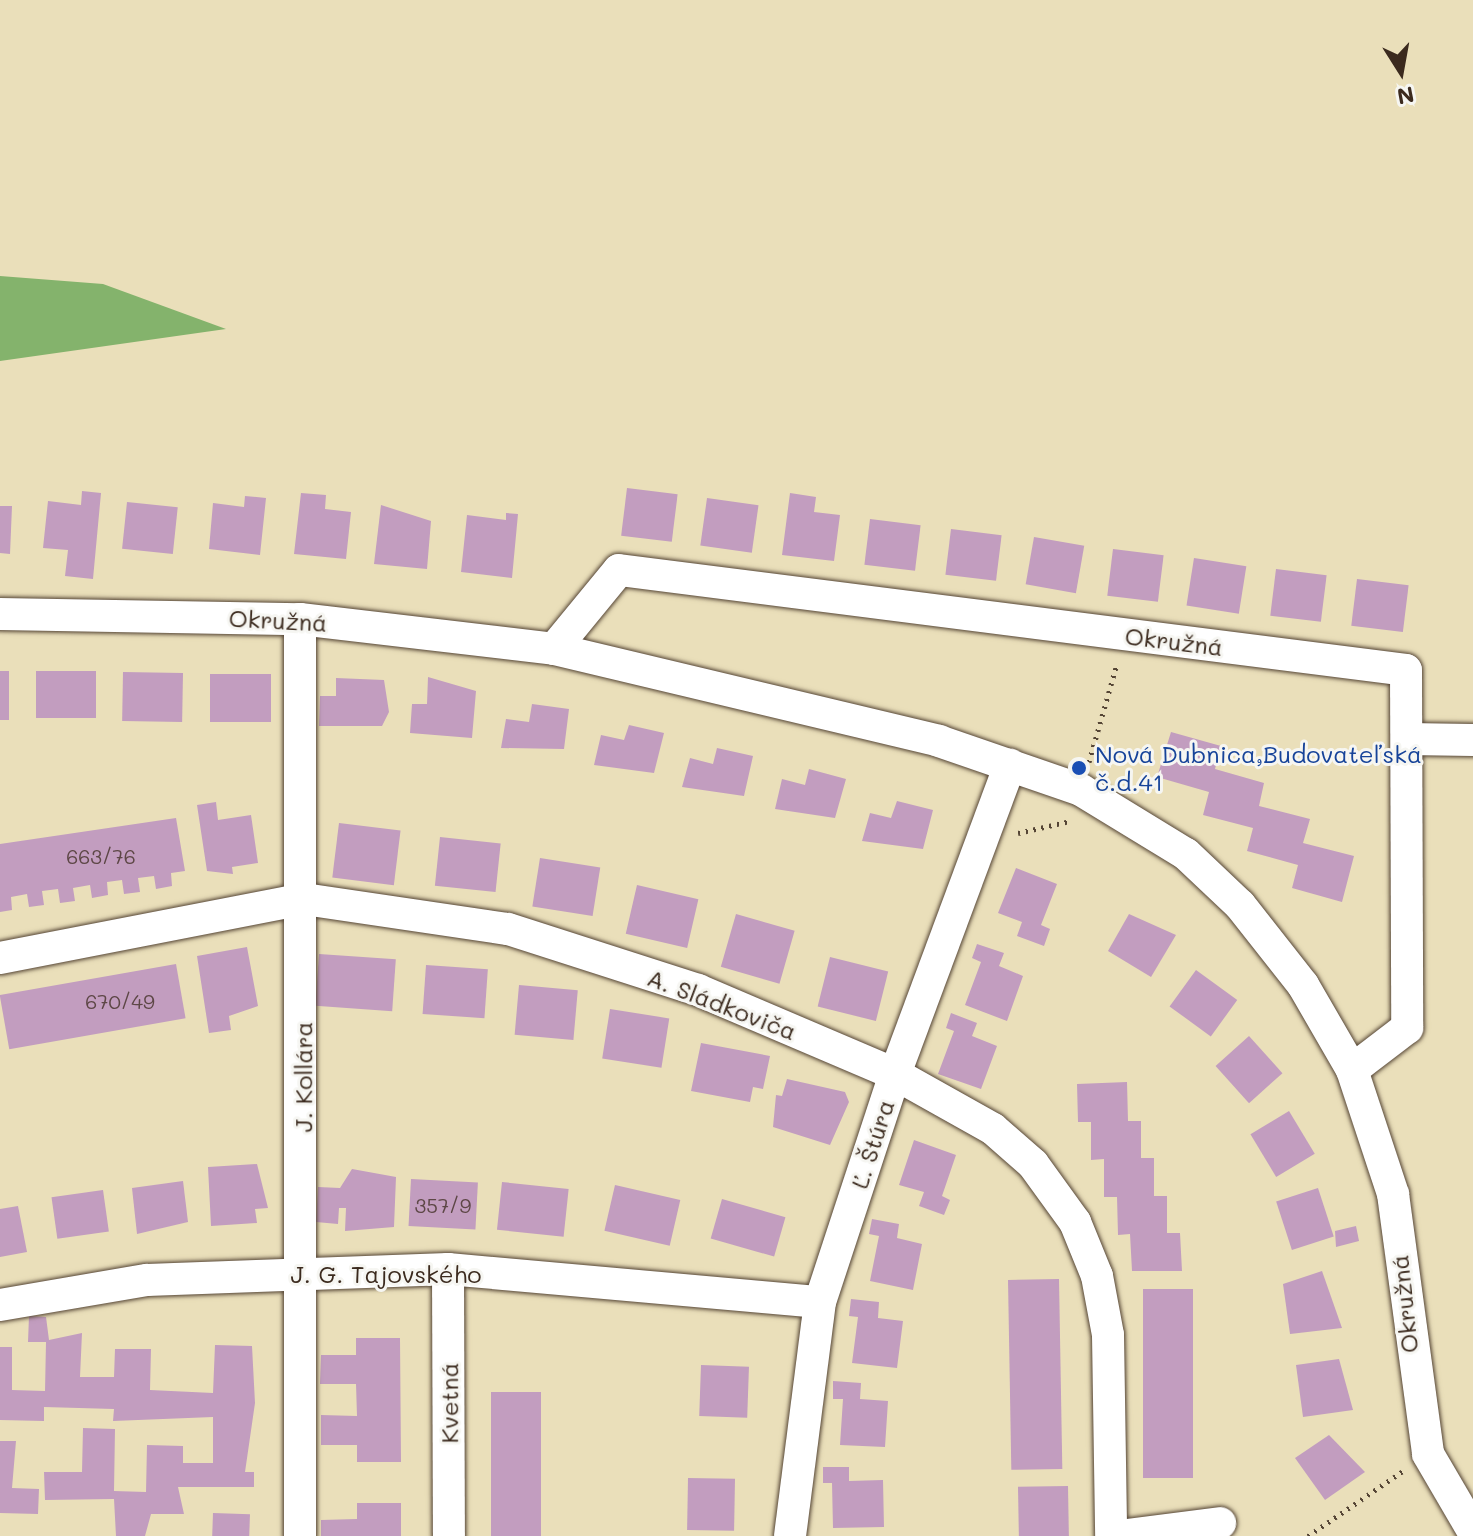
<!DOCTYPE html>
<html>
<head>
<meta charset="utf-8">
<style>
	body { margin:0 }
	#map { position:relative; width:1473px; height:1536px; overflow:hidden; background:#eadfba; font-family:Mali,sans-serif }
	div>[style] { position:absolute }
	.forest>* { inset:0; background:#84b36c }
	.building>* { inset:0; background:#c29dbf; transform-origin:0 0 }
	.path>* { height:5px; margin-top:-2.5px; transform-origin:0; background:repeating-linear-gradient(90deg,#554535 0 2px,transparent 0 8px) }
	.roads { filter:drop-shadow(0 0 2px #554535) drop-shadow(0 0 2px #554535) }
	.minor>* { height:32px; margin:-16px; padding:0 16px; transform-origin:16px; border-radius:16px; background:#fff }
	.dots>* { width:22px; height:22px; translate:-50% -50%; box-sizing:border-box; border:4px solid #f6f6f2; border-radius:50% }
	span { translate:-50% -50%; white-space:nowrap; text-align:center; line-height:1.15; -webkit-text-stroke:6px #f6f6f2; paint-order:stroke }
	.number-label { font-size:20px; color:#5d4746 }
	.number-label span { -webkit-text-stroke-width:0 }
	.street-label { font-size:24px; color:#3b2a1e }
	.transit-label { font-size:24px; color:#164399 }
	.left { translate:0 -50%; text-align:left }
	.north { position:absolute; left:1361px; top:32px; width:80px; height:80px; -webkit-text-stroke:6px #f6f6f2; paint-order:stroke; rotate:169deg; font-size:22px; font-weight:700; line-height:32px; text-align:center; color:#3b2a1e }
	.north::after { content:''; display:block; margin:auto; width:28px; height:36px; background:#3b2a1e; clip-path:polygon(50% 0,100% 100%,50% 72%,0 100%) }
</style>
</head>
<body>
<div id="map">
	<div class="forest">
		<div style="clip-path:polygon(0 276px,103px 284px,226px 329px,0 361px)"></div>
	</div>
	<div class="building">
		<div style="left:627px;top:488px;width:51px;height:48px;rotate:7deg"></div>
		<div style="clip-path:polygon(82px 491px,101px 493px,93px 579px,65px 576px,68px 550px,43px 548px,48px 501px,81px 505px)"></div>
		<div style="clip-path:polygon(301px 493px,326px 495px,325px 509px,351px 512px,346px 559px,294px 554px)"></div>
		<div style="clip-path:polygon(790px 493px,816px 497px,814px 512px,840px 515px,834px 561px,782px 555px)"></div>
		<div style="clip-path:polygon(245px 496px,266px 498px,260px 555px,209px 549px,213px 503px,244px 507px)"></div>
		<div style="left:707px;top:498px;width:52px;height:48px;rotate:8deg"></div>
		<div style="left:127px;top:502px;width:51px;height:47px;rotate:6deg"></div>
		<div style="clip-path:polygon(381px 505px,431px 521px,427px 569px,374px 564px)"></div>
		<div style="clip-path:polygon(0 506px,12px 506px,10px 554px,0 553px)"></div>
		<div style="clip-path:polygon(506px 513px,518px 514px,512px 578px,461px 572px,467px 515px,506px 520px)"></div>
		<div style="left:870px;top:519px;width:51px;height:46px;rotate:7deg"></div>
		<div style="left:951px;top:529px;width:51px;height:46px;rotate:7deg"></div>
		<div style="left:1034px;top:537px;width:51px;height:48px;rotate:10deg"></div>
		<div style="left:1113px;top:549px;width:51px;height:47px;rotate:7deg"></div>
		<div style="left:1194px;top:558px;width:53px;height:48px;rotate:9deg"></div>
		<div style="left:1276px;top:569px;width:51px;height:47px;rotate:7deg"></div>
		<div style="left:1357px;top:579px;width:52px;height:47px;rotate:7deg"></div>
		<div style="left:0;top:671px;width:9px;height:49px"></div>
		<div style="left:36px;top:671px;width:60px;height:47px"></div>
		<div style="left:123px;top:672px;width:60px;height:49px;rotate:1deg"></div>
		<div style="left:210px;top:674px;width:61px;height:48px"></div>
		<div style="clip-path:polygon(428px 677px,476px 691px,472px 738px,410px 733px,412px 704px,427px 704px)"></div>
		<div style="clip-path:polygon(336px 678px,384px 680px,389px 712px,382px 726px,319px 726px,320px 696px,336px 696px)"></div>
		<div style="clip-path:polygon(532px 704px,569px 709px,564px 749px,501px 748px,506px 719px,529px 722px)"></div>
		<div style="clip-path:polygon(629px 725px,664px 733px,654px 773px,594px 765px,601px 735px,624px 740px)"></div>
		<div style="clip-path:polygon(1171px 732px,1221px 746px,1215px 769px,1264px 783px,1259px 806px,1310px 819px,1303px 843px,1354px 856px,1342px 902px,1292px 888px,1298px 865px,1247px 851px,1253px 828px,1203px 815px,1209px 792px,1157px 777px)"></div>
		<div style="clip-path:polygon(717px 748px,753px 756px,744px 796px,682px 787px,690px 758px,713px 764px)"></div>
		<div style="clip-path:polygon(809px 769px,846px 779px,835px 818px,775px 809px,782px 779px,805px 785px)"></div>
		<div style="clip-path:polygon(897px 801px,933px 810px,923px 849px,862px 841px,870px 813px,891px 818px)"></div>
		<div style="clip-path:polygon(216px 802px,218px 820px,251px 815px,258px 863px,232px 867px,233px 874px,207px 871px,197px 805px)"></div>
		<div style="clip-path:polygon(176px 818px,185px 871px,171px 873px,172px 886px,156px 889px,154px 876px,138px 878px,140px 892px,124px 894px,122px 880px,107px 882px,108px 895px,92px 898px,90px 885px,73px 888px,75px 901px,60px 903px,58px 889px,42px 891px,44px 905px,29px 907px,27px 894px,11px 897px,12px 910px,0 912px,0 844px)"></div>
		<div style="left:339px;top:823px;width:62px;height:55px;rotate:7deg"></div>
		<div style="left:440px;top:837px;width:61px;height:49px;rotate:6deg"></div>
		<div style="left:540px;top:858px;width:61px;height:49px;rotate:9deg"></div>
		<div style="clip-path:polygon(1016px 868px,1057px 884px,1041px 925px,1050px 929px,1044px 946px,1017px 936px,1022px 922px,998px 913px)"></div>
		<div style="left:637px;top:885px;width:63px;height:50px;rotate:13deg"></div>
		<div style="left:736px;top:914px;width:61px;height:55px;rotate:16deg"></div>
		<div style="clip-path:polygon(1129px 914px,1176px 935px,1151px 977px,1108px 951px)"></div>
		<div style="clip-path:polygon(977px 944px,1004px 953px,999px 966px,1023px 976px,1007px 1021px,965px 1005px,981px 962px,972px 958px)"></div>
		<div style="clip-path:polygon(247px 947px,258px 1006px,229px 1016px,231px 1030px,209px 1033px,197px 956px)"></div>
		<div style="left:319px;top:954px;width:77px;height:52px;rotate:4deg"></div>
		<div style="left:830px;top:957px;width:60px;height:51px;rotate:14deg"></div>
		<div style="left:176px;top:964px;width:55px;height:179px;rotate:80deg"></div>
		<div style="left:426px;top:965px;width:62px;height:49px;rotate:4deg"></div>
		<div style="left:1196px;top:970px;width:51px;height:45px;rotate:36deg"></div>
		<div style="left:519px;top:985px;width:59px;height:50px;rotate:5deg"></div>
		<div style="left:610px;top:1009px;width:60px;height:50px;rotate:9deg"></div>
		<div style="clip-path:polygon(951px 1013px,977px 1023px,972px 1036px,997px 1046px,981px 1089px,938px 1074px,954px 1031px,946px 1028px)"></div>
		<div style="left:1249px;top:1036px;width:50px;height:45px;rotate:48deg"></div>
		<div style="clip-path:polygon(701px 1043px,770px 1056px,763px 1089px,753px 1087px,750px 1102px,691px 1091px)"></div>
		<div style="clip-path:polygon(787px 1079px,845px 1092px,849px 1102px,830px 1145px,773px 1127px,776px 1095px,782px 1096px)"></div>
		<div style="clip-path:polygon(1127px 1082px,1128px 1121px,1141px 1121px,1141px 1158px,1154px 1158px,1154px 1196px,1167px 1196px,1167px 1233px,1180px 1233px,1182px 1271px,1132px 1271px,1130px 1234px,1118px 1235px,1117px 1197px,1104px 1197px,1104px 1159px,1091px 1160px,1091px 1122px,1078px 1122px,1077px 1084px)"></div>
		<div style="left:1289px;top:1111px;width:50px;height:45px;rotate:59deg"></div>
		<div style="clip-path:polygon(914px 1140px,956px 1155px,942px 1196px,950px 1200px,944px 1215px,919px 1206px,924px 1192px,899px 1185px)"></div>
		<div style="clip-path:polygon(257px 1164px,268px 1208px,255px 1209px,257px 1223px,211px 1226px,208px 1167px)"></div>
		<div style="clip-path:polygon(352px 1169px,396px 1177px,394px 1227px,345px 1231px,346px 1208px,339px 1208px,338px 1224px,316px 1222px,318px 1187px,340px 1188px)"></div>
		<div style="left:411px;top:1179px;width:67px;height:47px;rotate:3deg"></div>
		<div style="clip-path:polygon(183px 1181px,188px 1222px,137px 1234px,132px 1188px)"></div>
		<div style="left:502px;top:1182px;width:67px;height:48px;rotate:6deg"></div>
		<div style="left:615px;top:1185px;width:67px;height:47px;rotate:13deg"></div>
		<div style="left:1318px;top:1188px;width:51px;height:44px;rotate:72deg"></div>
		<div style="left:103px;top:1190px;width:42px;height:52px;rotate:82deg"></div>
		<div style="left:722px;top:1199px;width:66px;height:41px;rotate:16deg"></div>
		<div style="clip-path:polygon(18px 1206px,27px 1252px,0 1257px,0 1209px)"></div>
		<div style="clip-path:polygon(872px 1219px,899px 1224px,897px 1238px,922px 1244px,913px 1290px,870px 1281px,879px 1236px,869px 1234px)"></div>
		<div style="clip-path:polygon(1356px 1226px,1359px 1241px,1336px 1247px,1335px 1231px)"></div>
		<div style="clip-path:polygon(1322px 1271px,1342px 1328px,1290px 1334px,1283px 1284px)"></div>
		<div style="left:1059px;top:1279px;width:190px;height:51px;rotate:89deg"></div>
		<div style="left:1143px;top:1289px;width:50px;height:189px"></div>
		<div style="clip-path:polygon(851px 1299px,879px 1302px,878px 1318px,903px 1321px,897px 1368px,852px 1363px,858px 1317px,849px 1316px)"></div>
		<div style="clip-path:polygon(29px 1316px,46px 1317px,49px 1340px,82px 1333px,80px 1377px,114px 1377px,115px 1349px,151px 1349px,150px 1390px,213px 1393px,215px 1345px,252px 1346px,255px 1403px,245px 1472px,254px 1472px,254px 1487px,178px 1487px,184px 1514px,151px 1514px,145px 1536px,116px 1536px,114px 1499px,45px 1500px,44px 1472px,82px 1472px,83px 1428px,115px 1429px,114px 1491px,146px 1492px,147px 1445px,183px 1446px,183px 1463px,213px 1463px,213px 1417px,113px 1421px,114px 1409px,44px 1407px,44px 1421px,0 1420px,0 1347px,12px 1347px,12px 1390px,45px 1391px,46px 1342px,28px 1342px)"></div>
		<div style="clip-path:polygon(356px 1338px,400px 1338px,401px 1462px,357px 1462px,357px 1445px,321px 1445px,321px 1415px,357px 1416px,356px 1384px,320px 1384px,321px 1355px,356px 1355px)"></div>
		<div style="clip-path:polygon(1339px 1359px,1353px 1410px,1303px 1417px,1296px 1365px)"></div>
		<div style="left:701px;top:1365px;width:48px;height:51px;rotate:2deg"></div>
		<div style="clip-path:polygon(833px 1381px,861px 1383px,860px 1399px,888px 1401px,885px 1447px,840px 1445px,843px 1399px,833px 1399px)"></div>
		<div style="left:491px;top:1392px;width:50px;height:144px"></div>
		<div style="clip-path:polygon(1329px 1435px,1365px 1472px,1325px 1500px,1295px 1458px)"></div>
		<div style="clip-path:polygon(0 1441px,16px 1441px,12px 1488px,39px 1489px,38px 1514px,0 1513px)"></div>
		<div style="clip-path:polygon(823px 1467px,849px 1467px,849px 1481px,883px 1480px,884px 1527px,833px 1528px,832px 1483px,823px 1483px)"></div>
		<div style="left:688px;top:1478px;width:47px;height:52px;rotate:1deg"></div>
		<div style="left:1068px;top:1486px;width:50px;height:50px;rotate:89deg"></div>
		<div style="clip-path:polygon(357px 1503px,401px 1503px,401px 1536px,321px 1536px,321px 1520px,357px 1519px)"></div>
		<div style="left:213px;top:1513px;width:37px;height:23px;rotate:2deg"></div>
	</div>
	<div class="path">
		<div style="left:1089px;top:762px;width:102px;rotate:-74.1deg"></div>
		<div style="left:1018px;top:833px;width:53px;rotate:-13deg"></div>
		<div style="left:1308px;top:1536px;width:115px;rotate:-34.4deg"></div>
	</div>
	<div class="roads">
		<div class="minor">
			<div style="left:0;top:614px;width:300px;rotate:1deg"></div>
			<div style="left:300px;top:619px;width:256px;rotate:6.7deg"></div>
			<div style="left:554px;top:649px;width:396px;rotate:13.4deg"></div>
			<div style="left:939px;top:741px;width:150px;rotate:19deg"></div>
			<div style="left:1081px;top:790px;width:123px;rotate:31.4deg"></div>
			<div style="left:1186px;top:854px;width:74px;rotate:43.4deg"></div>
			<div style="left:1240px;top:905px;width:102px;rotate:51.8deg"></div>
			<div style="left:1303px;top:985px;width:98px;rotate:60deg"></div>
			<div style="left:1352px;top:1070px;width:131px;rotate:71.7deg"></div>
			<div style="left:1393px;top:1194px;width:262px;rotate:82.3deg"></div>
			<div style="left:1428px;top:1454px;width:89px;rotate:59.7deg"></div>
			<div style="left:300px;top:619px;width:917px;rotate:90deg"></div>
			<div style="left:554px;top:649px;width:102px;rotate:-50.6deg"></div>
			<div style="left:619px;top:570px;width:793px;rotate:7.24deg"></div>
			<div style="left:1406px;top:670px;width:358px;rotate:89.8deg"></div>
			<div style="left:1407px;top:1028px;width:69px;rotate:142.6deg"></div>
			<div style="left:1407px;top:739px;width:66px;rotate:0.9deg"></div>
			<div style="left:0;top:958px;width:310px;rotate:-11deg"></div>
			<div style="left:304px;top:899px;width:206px;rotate:8.4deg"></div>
			<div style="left:508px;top:929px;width:200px;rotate:17.8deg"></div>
			<div style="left:698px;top:990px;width:214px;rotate:23.1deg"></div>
			<div style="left:895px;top:1074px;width:112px;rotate:29.3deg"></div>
			<div style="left:993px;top:1129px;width:53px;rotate:41.2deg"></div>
			<div style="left:1033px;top:1164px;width:72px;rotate:54.1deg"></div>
			<div style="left:1075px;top:1222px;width:58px;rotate:67.8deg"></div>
			<div style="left:1097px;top:1276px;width:60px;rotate:79.4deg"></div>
			<div style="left:1108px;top:1335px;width:201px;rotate:89.1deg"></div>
			<div style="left:448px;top:1269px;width:267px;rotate:89.8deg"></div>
			<div style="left:0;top:1305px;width:149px;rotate:-9.7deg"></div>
			<div style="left:147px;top:1280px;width:301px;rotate:-2.1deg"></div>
			<div style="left:448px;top:1269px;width:373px;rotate:5.1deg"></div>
			<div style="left:790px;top:1536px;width:236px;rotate:-82.7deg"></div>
			<div style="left:820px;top:1302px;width:240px;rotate:-71.8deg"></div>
			<div style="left:895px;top:1074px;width:330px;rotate:-69.6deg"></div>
			<div style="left:1119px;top:1536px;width:102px;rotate:-7.3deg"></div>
		</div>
	</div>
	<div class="dots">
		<div style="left:1079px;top:768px;background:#1a4fb4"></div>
	</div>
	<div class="number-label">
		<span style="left:101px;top:856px">663/76</span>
		<span style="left:120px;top:1001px">670/49</span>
		<span style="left:443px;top:1205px">357/9</span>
	</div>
	<div class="street-label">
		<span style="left:278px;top:620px;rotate:3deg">Okružná</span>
		<span style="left:1174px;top:641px;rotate:7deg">Okružná</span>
		<span style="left:722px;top:1004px;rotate:21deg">A. Sládkoviča</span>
		<span style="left:303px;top:1077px;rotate:-90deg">J. Kollára</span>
		<span style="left:872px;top:1144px;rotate:-72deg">Ľ. Štúra</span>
		<span style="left:386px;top:1274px">J. G. Tajovského</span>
		<span style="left:1404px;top:1304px;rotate:-96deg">Okružná</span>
		<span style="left:449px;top:1403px;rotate:-90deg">Kvetná</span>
	</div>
	<div class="transit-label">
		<span class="left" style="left:1095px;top:768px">Nová Dubnica,Budovateľská<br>č.d.41</span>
	</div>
	<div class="north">N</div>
</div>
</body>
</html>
